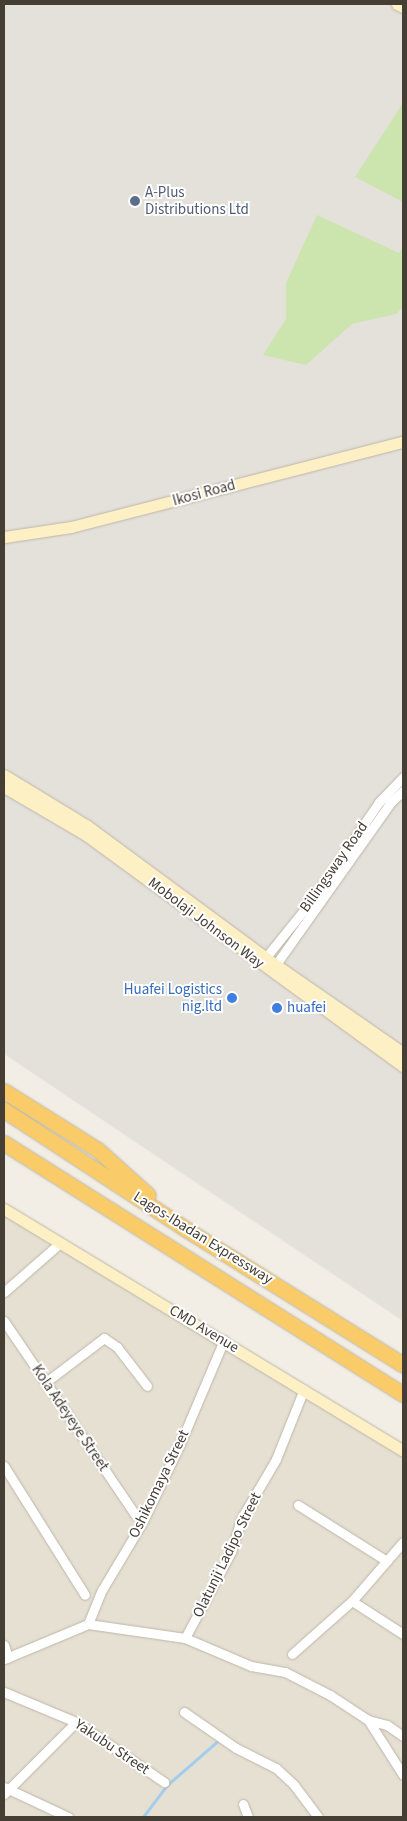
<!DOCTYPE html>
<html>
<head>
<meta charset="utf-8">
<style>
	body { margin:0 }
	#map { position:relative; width:407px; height:1821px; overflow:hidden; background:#f2eee5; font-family:"Source Sans 3",sans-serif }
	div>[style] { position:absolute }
	.residential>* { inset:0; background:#e6e0d3 }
	.industrial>* { inset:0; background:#e4e0da }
	.green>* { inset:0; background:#cce5af }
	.stream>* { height:2.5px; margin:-1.25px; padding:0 1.25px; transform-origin:1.25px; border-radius:1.25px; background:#a2cded }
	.roads { filter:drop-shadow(0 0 1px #bdb6a8) drop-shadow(0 0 1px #bdb6a8) }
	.street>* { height:9px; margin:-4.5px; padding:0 4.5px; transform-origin:4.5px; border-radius:4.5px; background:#fff }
	.secondary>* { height:11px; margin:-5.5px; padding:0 5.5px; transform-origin:5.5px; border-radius:5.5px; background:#fdf0c4 }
	.highway>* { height:15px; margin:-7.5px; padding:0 7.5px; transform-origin:7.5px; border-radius:7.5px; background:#f9cc69 }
	.dots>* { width:14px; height:14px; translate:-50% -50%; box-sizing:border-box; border:2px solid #fff; border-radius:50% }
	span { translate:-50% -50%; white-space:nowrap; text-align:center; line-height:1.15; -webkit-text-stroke:4px #fff; paint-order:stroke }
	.service-label { font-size:15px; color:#4e5e75 }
	.left { translate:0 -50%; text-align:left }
	.street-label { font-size:15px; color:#443e35 }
	.shop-label { font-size:15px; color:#366cbe }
	.right { translate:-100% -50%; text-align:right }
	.frame { position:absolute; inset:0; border:5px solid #443e35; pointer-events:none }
</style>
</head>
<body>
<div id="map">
	<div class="residential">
		<div style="clip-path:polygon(4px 1211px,403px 1455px,403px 1817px,4px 1817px)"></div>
	</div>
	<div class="industrial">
		<div style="clip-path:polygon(4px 4px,403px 4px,403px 1321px,4px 1054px)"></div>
	</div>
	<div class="green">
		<div style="clip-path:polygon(403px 103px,403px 202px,355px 177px)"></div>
		<div style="clip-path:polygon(317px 215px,399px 253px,403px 247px,403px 307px,396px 314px,352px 324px,306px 365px,263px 355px,286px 319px,286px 283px)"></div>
	</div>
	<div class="stream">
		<div style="left:143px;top:1817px;width:39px;rotate:-53deg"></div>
		<div style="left:166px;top:1786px;width:72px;rotate:-41deg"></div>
	</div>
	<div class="roads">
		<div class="street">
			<div style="left:262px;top:962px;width:80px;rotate:-51.1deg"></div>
			<div style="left:312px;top:900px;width:119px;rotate:-55.6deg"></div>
			<div style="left:379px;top:802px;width:35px;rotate:-46deg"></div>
			<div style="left:272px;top:970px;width:206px;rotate:-54.7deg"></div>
			<div style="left:391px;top:802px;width:16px;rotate:-43deg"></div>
			<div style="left:4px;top:1292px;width:74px;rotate:-41.2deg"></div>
			<div style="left:4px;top:1321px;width:235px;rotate:55.9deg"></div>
			<div style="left:46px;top:1382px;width:73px;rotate:-37.2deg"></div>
			<div style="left:104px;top:1338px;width:16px;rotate:35deg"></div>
			<div style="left:117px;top:1347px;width:49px;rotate:52.4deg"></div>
			<div style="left:4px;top:1466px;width:152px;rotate:57.9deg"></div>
			<div style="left:298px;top:1505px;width:105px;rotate:32.2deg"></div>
			<div style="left:352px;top:1601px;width:61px;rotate:32.9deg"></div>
			<div style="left:88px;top:1624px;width:37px;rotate:-68deg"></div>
			<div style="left:102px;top:1590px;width:78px;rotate:-59.2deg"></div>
			<div style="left:142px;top:1523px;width:88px;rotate:-64.3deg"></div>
			<div style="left:180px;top:1444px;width:113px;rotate:-67.1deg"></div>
			<div style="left:185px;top:1638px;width:98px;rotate:-61.9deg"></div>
			<div style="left:231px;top:1552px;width:34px;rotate:-73deg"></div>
			<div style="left:241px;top:1519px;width:69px;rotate:-59.7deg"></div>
			<div style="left:276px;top:1459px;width:75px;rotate:-68.2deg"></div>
			<div style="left:4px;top:1645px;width:13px;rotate:72deg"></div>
			<div style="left:292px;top:1654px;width:80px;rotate:-41.5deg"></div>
			<div style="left:352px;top:1601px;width:78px;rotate:-49.2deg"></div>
			<div style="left:4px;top:1659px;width:91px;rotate:-22.6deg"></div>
			<div style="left:88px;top:1624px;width:98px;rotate:8.2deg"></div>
			<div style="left:185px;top:1638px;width:72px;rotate:23deg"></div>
			<div style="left:251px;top:1666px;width:35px;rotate:10deg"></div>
			<div style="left:285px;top:1672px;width:51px;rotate:27.1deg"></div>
			<div style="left:330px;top:1695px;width:45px;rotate:33.3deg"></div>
			<div style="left:368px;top:1720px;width:65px;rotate:57.5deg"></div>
			<div style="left:4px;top:1692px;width:78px;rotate:22.6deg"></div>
			<div style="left:76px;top:1722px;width:107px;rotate:34.3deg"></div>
			<div style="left:184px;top:1712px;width:63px;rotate:34.7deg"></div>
			<div style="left:236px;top:1748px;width:45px;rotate:26.6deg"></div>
			<div style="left:276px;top:1768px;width:25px;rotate:43deg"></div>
			<div style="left:294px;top:1785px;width:40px;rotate:53deg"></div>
			<div style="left:368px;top:1720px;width:20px;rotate:15deg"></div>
			<div style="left:387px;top:1725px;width:19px;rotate:35deg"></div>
			<div style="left:4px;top:1787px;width:71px;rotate:25.1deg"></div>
			<div style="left:4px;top:1794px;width:102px;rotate:-45deg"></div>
			<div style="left:243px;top:1804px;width:14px;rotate:69deg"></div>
		</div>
		<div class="secondary">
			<div style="left:397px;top:4px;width:7px;rotate:27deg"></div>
			<div style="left:4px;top:537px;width:68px;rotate:-8.5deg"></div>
			<div style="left:71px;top:527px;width:343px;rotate:-14.4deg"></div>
			<div style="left:4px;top:775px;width:96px;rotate:31.4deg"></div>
			<div style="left:86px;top:825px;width:236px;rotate:36.4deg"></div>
			<div style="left:276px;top:965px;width:155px;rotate:34.7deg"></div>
			<div style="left:4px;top:787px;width:95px;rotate:30.3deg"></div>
			<div style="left:86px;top:835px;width:392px;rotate:36.1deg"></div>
			<div style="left:4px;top:1209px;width:467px;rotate:31.2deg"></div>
		</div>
		<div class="highway">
			<div style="left:4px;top:1091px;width:111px;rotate:32.1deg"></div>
			<div style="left:98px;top:1150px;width:67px;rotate:42deg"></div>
			<div style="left:4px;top:1110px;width:215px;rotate:33.2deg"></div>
			<div style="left:184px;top:1228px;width:258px;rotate:32deg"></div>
			<div style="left:4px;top:1143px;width:471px;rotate:32.2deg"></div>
		</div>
	</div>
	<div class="dots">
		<div style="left:135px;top:201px;background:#5c6f8a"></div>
		<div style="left:232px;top:998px;background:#3f7fe0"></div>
		<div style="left:277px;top:1008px;background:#3f7fe0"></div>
	</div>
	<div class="service-label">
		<span class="left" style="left:145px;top:201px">A-Plus<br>Distributions Ltd</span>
	</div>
	<div class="street-label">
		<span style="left:204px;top:493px;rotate:-15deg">Ikosi Road</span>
		<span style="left:334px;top:867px;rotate:-55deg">Billingsway Road</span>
		<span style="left:206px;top:923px;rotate:37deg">Mobolaji Johnson Way</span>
		<span style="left:203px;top:1238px;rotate:32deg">Lagos-Ibadan Expressway</span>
		<span style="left:204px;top:1329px;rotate:31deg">CMD Avenue</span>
		<span style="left:70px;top:1418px;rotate:56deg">Kola Adeyeye Street</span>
		<span style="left:159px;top:1484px;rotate:-64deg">Oshikomaya Street</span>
		<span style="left:227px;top:1555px;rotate:-64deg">Olatunji Ladipo Street</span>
		<span style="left:112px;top:1747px;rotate:34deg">Yakubu Street</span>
	</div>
	<div class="shop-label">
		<span class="right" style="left:222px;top:998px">Huafei Logistics<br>nig.ltd</span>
		<span class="left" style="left:287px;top:1008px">huafei</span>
	</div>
	<div class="frame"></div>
</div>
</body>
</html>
